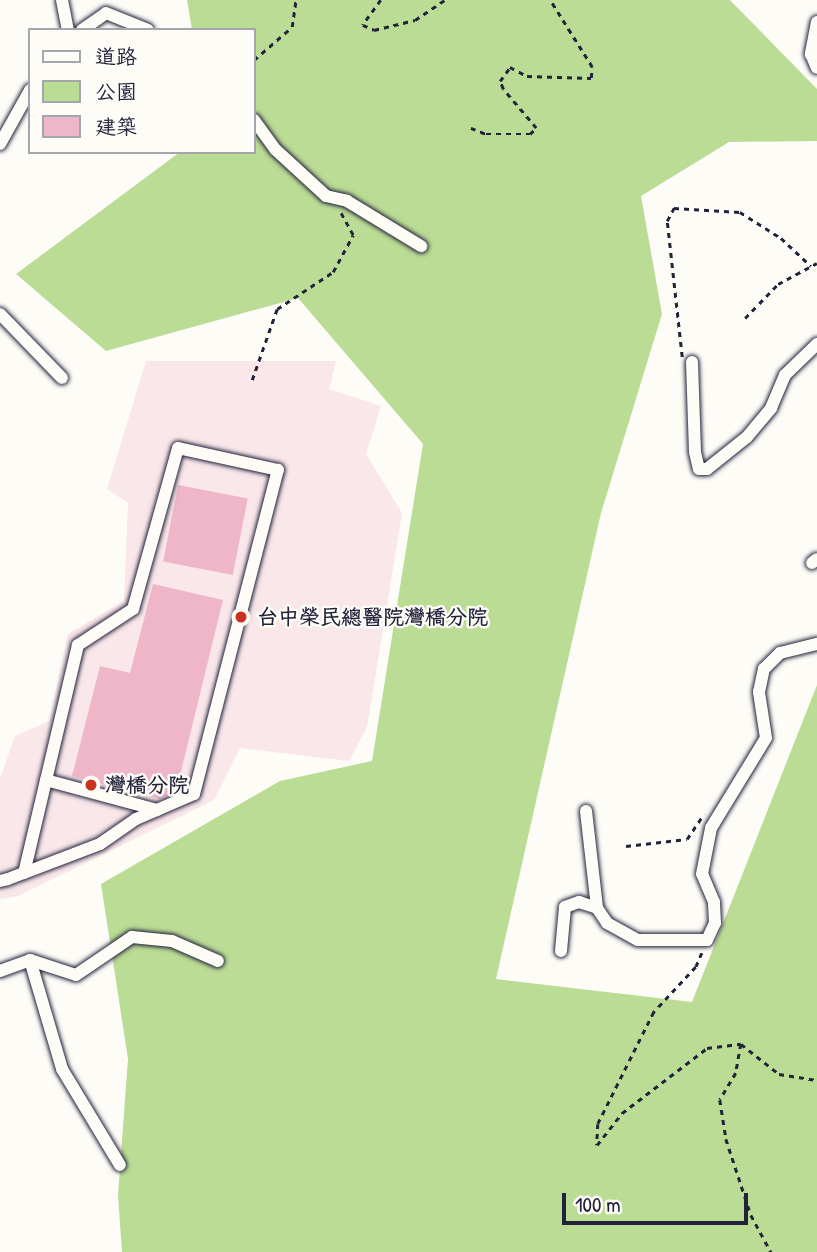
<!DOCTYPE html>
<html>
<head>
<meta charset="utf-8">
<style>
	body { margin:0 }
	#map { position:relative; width:817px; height:1252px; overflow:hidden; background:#fdfcf7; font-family:"Patrick Hand","LXGW WenKai TC",sans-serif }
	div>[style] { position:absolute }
	.built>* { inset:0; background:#f9e7ea }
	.green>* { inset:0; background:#bbdc95 }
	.building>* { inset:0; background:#efb6ca; transform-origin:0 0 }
	.path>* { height:2.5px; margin-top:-1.25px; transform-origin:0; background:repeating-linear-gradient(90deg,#22223b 0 5px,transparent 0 10px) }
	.roads { filter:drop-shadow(0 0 2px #22223b) drop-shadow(0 0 2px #22223b) }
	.minor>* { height:12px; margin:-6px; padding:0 6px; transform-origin:6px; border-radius:6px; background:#fdfcf7 }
	.dots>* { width:19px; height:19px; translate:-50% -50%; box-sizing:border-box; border:4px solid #fdfcf7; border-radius:50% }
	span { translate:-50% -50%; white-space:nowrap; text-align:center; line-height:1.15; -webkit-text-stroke:5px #fdfcf7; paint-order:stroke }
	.poi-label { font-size:21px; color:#22223b; font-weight:700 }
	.left { translate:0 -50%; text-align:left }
	.legend { position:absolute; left:28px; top:28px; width:228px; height:126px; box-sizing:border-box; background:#fdfcf7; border:2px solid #a5a5ac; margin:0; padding:9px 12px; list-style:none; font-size:21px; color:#22223b }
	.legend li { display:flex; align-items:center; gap:14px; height:35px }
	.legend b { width:35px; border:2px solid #a5a5ac }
	.scale { position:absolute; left:562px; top:1193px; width:186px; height:32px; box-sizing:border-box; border:4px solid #22223b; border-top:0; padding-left:9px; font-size:21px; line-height:24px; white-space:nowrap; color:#22223b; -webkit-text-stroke:5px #fdfcf7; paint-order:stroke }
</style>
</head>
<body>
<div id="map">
	<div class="built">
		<div style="clip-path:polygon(146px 361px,336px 361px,329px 389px,381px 406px,366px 454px,402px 513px,367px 727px,349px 761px,240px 748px,214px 800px,18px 896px,0 899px,0 778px,15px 736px,49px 721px,68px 634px,124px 601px,128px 503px,107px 489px)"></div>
	</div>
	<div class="green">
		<div style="clip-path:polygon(187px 0,730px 0,817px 89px,817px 141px,729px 142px,641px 196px,662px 314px,601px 513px,496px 979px,692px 1002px,817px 685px,817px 1252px,122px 1252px,118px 1195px,128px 1059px,101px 884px,280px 781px,372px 761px,423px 444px,298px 298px,106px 351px,16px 274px,180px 152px,254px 152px,254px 30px,192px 30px)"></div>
	</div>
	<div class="building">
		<div style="left:178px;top:485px;width:71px;height:78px;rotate:11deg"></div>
		<div style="clip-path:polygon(153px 584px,223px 600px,176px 792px,160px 799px,72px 776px,100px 666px,130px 673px)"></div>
	</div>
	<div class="path">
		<div style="left:381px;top:0;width:31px;rotate:126deg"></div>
		<div style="left:363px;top:25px;width:12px;rotate:24deg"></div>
		<div style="left:374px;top:30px;width:42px;rotate:-13.7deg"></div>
		<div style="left:415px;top:20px;width:36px;rotate:-34deg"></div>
		<div style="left:254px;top:60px;width:50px;rotate:-41deg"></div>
		<div style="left:292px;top:27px;width:27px;rotate:-82deg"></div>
		<div style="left:471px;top:128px;width:16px;rotate:22deg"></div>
		<div style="left:486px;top:134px;width:44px"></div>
		<div style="left:530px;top:134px;width:8px;rotate:-45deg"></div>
		<div style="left:536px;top:128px;width:51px;rotate:-130.2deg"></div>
		<div style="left:503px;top:89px;width:9px;rotate:-111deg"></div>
		<div style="left:500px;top:81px;width:17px;rotate:-54deg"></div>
		<div style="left:510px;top:67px;width:19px;rotate:28deg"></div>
		<div style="left:527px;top:76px;width:64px;rotate:1.8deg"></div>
		<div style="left:591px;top:78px;width:11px;rotate:-85deg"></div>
		<div style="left:592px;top:67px;width:79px;rotate:-122.1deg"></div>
		<div style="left:745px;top:318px;width:47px;rotate:-45.9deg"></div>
		<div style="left:778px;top:284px;width:44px;rotate:-28.3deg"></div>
		<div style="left:682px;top:357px;width:137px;rotate:-96.3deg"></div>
		<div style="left:667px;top:221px;width:15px;rotate:-62deg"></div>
		<div style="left:674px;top:208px;width:66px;rotate:3.5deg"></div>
		<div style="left:740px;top:212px;width:49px;rotate:32.4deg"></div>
		<div style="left:781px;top:238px;width:41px;rotate:43deg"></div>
		<div style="left:252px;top:380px;width:75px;rotate:-70.6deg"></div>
		<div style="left:277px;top:309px;width:67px;rotate:-33.5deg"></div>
		<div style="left:333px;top:272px;width:42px;rotate:-61.6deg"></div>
		<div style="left:353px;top:235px;width:26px;rotate:-119deg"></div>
		<div style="left:626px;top:846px;width:61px;rotate:-6.5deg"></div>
		<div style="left:687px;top:839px;width:30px;rotate:-56deg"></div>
		<div style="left:702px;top:953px;width:15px;rotate:113deg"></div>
		<div style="left:696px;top:967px;width:62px;rotate:133deg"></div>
		<div style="left:654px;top:1012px;width:125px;rotate:116.6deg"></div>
		<div style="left:598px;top:1124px;width:21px;rotate:93deg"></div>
		<div style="left:597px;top:1145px;width:41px;rotate:-52deg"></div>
		<div style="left:622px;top:1113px;width:107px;rotate:-37.4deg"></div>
		<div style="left:707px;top:1048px;width:34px;rotate:-7deg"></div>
		<div style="left:741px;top:1044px;width:48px;rotate:38.3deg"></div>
		<div style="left:779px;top:1074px;width:38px;rotate:9deg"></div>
		<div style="left:741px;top:1044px;width:29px;rotate:100deg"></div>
		<div style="left:736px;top:1073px;width:31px;rotate:121deg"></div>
		<div style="left:720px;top:1100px;width:39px;rotate:81deg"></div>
		<div style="left:726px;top:1139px;width:80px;rotate:71.8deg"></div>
		<div style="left:751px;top:1215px;width:42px;rotate:61.6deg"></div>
	</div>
	<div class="roads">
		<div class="minor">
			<div style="left:62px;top:0;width:31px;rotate:79deg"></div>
			<div style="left:817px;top:22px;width:33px;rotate:101deg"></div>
			<div style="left:811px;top:54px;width:15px;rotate:67deg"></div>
			<div style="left:82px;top:30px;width:29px;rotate:-35deg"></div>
			<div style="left:106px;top:13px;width:45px;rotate:22deg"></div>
			<div style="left:254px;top:120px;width:37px;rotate:54deg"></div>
			<div style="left:276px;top:150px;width:68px;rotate:42.6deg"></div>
			<div style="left:326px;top:196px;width:22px;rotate:13deg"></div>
			<div style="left:347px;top:201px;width:87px;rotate:31.3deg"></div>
			<div style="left:0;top:144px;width:62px;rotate:-60.9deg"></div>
			<div style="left:0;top:314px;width:89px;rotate:45.9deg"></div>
			<div style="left:692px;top:362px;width:90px;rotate:88.1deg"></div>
			<div style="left:695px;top:452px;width:17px;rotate:77deg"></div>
			<div style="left:699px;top:469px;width:8px"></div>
			<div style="left:707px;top:469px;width:51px;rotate:-38.7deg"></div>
			<div style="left:747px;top:437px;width:38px;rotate:-50deg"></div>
			<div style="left:771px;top:408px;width:36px;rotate:-67deg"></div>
			<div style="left:785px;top:375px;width:45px;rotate:-44.1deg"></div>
			<div style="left:812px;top:563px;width:6px;rotate:-39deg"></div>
			<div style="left:46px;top:780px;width:115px;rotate:15.1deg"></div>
			<div style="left:586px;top:811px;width:98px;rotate:83.5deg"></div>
			<div style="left:597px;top:908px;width:18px;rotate:56deg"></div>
			<div style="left:607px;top:923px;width:35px;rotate:29deg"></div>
			<div style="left:638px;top:940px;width:69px"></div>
			<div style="left:707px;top:940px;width:19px;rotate:-65deg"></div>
			<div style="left:715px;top:923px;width:21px;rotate:-93deg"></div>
			<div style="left:714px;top:902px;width:30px;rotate:-113deg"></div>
			<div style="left:702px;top:874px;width:47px;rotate:-78.9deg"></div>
			<div style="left:711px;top:828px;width:105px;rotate:-58.6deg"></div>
			<div style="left:766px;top:738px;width:47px;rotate:-98.7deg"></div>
			<div style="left:759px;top:692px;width:24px;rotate:-78deg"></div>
			<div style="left:764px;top:669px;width:23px;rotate:-45deg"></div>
			<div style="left:780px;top:653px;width:38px;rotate:-14deg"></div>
			<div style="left:0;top:881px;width:8px;rotate:-14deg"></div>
			<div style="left:8px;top:879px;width:17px;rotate:-21deg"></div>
			<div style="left:24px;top:873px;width:81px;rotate:-20.9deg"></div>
			<div style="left:100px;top:844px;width:44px;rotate:-34.8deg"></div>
			<div style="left:136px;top:819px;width:63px;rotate:-23.3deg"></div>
			<div style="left:194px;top:794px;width:335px;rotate:-75.5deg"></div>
			<div style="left:278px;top:470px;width:102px;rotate:-167.6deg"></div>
			<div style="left:178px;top:448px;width:167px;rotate:105.6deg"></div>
			<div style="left:133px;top:609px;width:66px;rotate:146.8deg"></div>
			<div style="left:78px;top:645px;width:234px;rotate:103.3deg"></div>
			<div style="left:561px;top:951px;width:44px;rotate:-84.8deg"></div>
			<div style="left:565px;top:907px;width:15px;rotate:-20deg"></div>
			<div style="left:579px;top:902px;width:19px;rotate:18deg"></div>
			<div style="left:30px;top:960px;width:114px;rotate:73.6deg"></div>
			<div style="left:62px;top:1069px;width:112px;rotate:58.9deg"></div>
			<div style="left:0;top:971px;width:32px;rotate:-20deg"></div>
			<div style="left:30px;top:960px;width:48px;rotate:18.1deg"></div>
			<div style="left:76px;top:975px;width:68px;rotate:-34.2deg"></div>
			<div style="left:132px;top:937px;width:40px;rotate:5.7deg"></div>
			<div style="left:172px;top:941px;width:50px;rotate:23.5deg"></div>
		</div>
	</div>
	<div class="dots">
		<div style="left:241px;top:617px;background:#c8321e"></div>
		<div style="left:91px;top:785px;background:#c8321e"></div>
	</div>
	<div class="poi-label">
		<span class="left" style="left:257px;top:617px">台中榮民總醫院灣橋分院</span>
		<span class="left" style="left:105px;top:785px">灣橋分院</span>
	</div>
	<ul class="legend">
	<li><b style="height:9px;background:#fdfcf7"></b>道路</li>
	<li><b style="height:19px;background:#bbdc95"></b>公園</li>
	<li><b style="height:19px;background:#efb6ca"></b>建築</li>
	</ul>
	<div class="scale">100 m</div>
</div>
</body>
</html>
